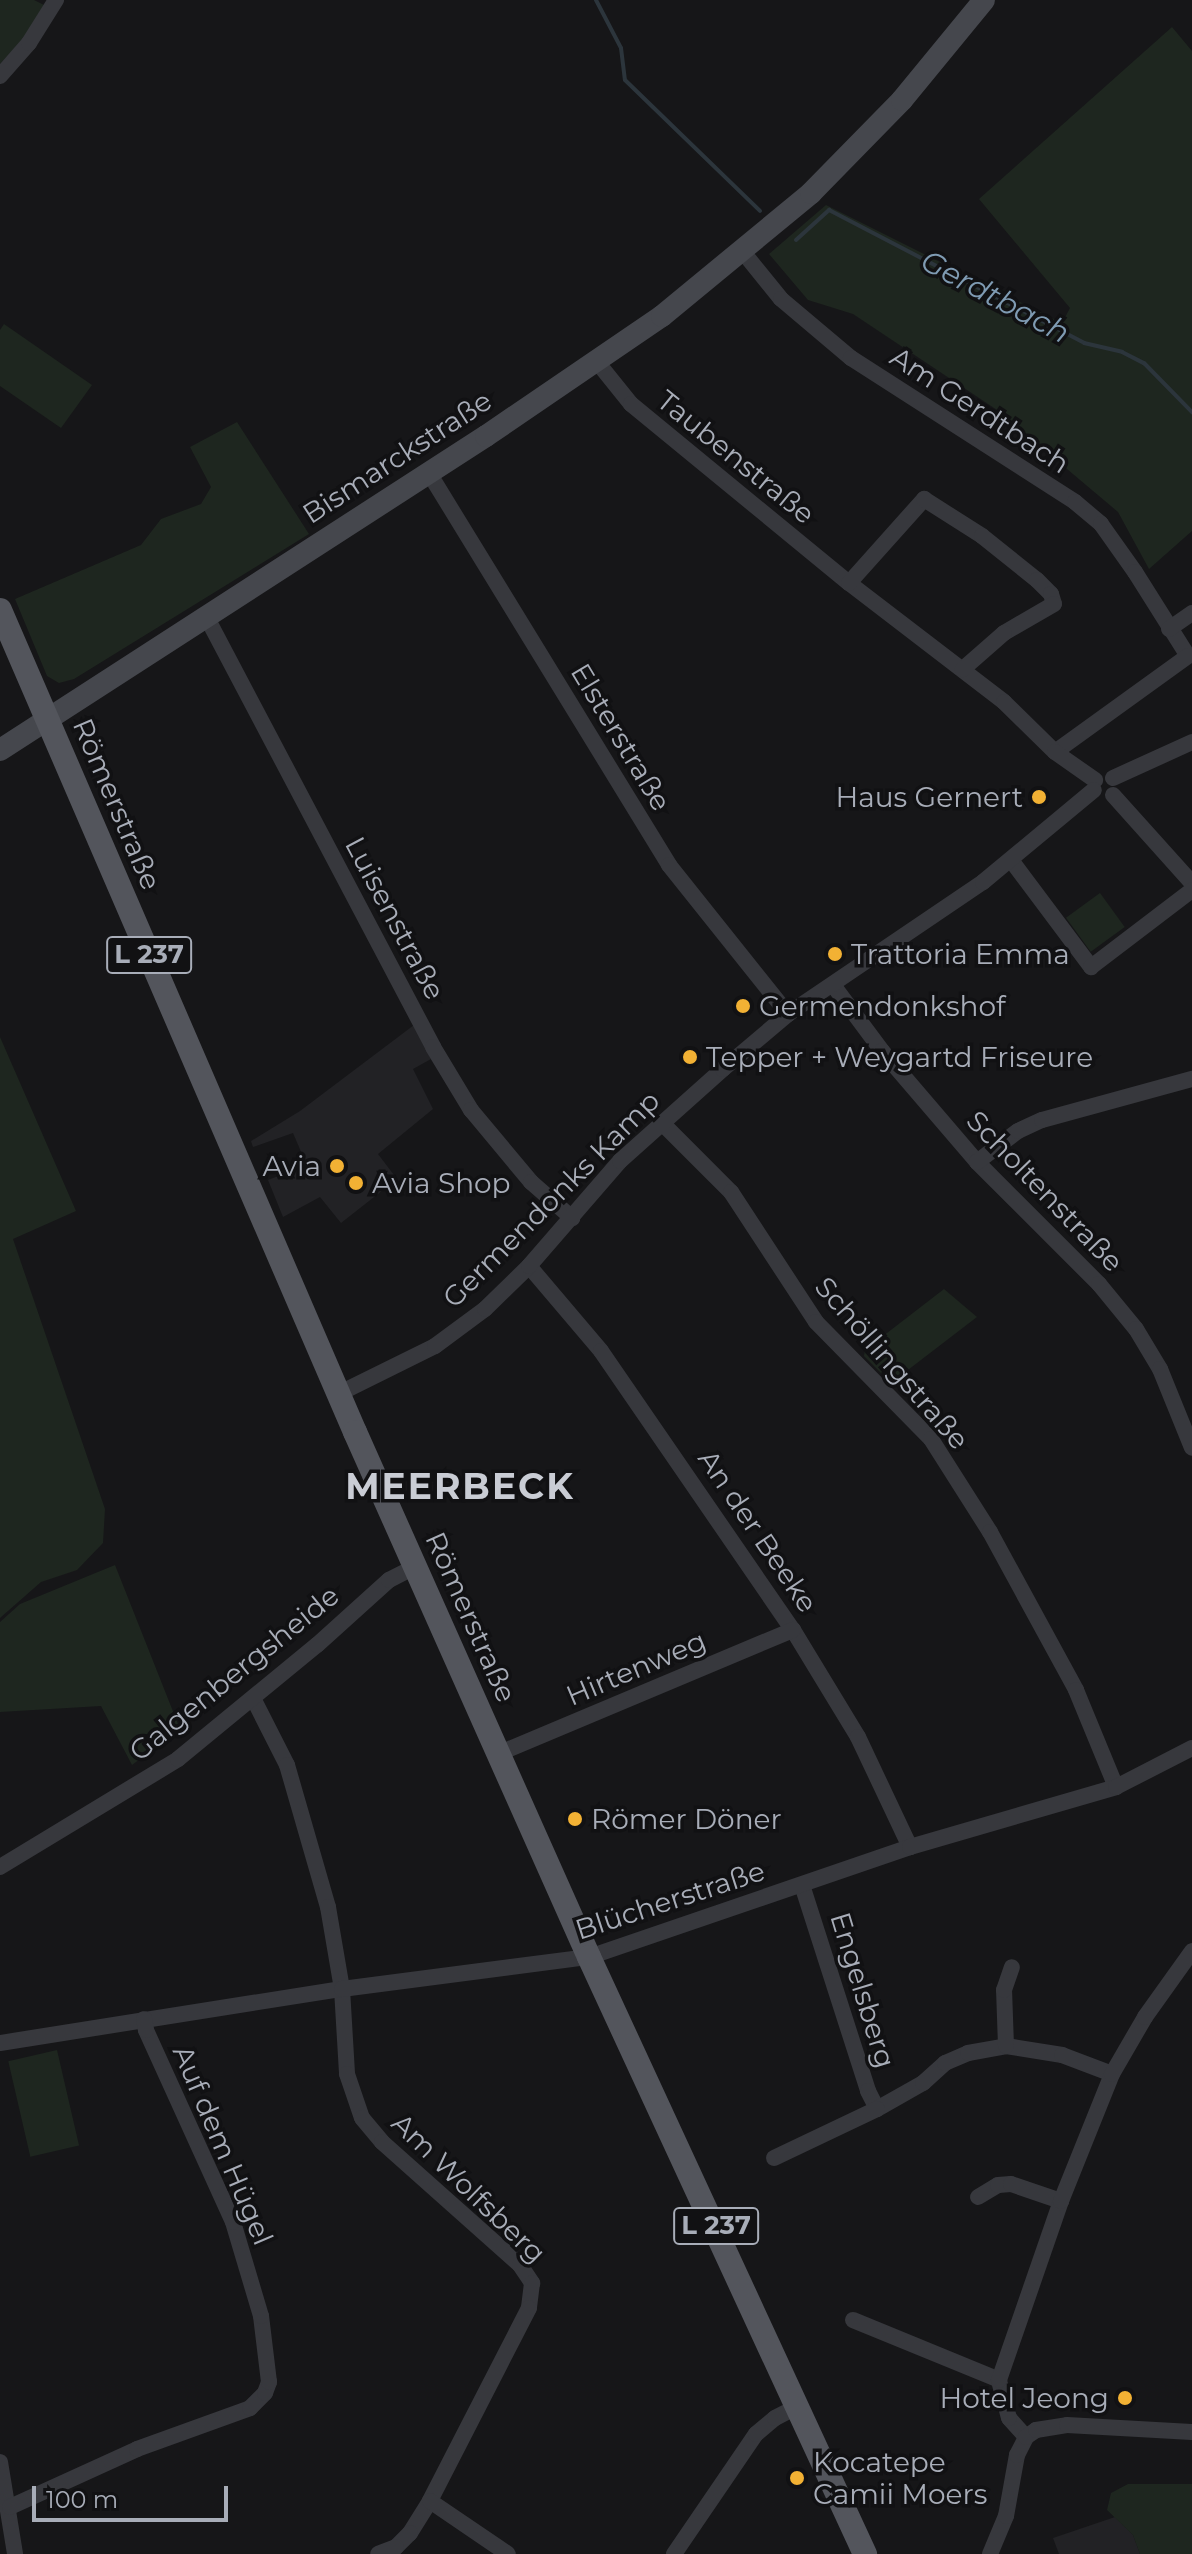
<!DOCTYPE html>
<html>
<head>
<meta charset="utf-8">
<style>
	body { margin:0 }
	#map { position:relative; width:1192px; height:2554px; overflow:hidden; background:#161618; font-family:Montserrat,sans-serif }
	div>[style] { position:absolute }
	.built>* { inset:0; background:#222225 }
	.green>* { inset:0; background:#1e261f; transform-origin:0 0 }
	.stream>* { height:4px; margin:-2px; padding:0 2px; transform-origin:2px; border-radius:2px; background:#2c353c }
	.minor>* { height:16px; margin:-8px; padding:0 8px; transform-origin:8px; border-radius:8px; background:#37383d }
	.secondary>* { height:22px; margin:-11px; padding:0 11px; transform-origin:11px; border-radius:11px; background:#45474d }
	.primary>* { height:24px; margin:-12px; padding:0 12px; transform-origin:12px; border-radius:12px; background:#53555c }
	.dots>* { width:22px; height:22px; translate:-50% -50%; box-sizing:border-box; border:4px solid #111113; border-radius:50% }
	span { translate:-50% -50%; white-space:nowrap; text-align:center; line-height:1.15; -webkit-text-stroke:7px #111113; paint-order:stroke }
	.shield-label span { padding:2px 6px; background:#111113; border:2px solid; border-radius:6px; -webkit-text-stroke-width:0 }
	.shield-label { font-size:26px; color:#a8adb8; font-weight:700 }
	.street-label { font-size:28px; color:#a8adb8 }
	.poi-label { font-size:28px; color:#a8adb8 }
	.right { translate:-100% -50%; text-align:right }
	.left { translate:0 -50%; text-align:left }
	.water-label { font-size:30px; color:#7f9bb3; font-style:italic }
	.district-label { font-size:36px; color:#c9ccd4; font-weight:700; letter-spacing:2px }
	.scale { position:absolute; left:32px; top:2486px; width:196px; height:36px; box-sizing:border-box; border:4px solid #a8adb8; border-top:0; padding-left:10px; font-size:24px; line-height:28px; white-space:nowrap; color:#a8adb8; -webkit-text-stroke:6px #111113; paint-order:stroke }
</style>
</head>
<body>
<div id="map">
	<div class="built">
		<div style="clip-path:polygon(414px 1025px,431px 1059px,413px 1069px,433px 1109px,378px 1154px,397px 1179px,341px 1223px,320px 1197px,283px 1217px,268px 1180px,299px 1168px,305px 1161px,293px 1133px,253px 1147px,251px 1141px,300px 1111px)"></div>
		<div style="clip-path:polygon(1115px 2517px,1133px 2535px,1140px 2554px,1059px 2554px,1053px 2538px)"></div>
	</div>
	<div class="green">
		<div style="clip-path:polygon(0 0,34px 0,44px 5px,23px 39px,0 64px)"></div>
		<div style="clip-path:polygon(1172px 27px,1192px 51px,1192px 531px,1149px 569px,1118px 512px,997px 410px,853px 314px,808px 300px,769px 254px,826px 205px,1062px 323px,1070px 308px,979px 199px)"></div>
		<div style="clip-path:polygon(4px 324px,92px 385px,61px 428px,0 386px,0 330px)"></div>
		<div style="clip-path:polygon(237px 422px,309px 534px,74px 679px,59px 683px,47px 676px,15px 599px,141px 545px,161px 519px,201px 504px,211px 487px,190px 447px)"></div>
		<div style="left:1100px;top:893px;width:42px;height:42px;rotate:54deg"></div>
		<div style="clip-path:polygon(0 1037px,76px 1211px,13px 1239px,105px 1509px,103px 1543px,77px 1570px,41px 1582px,0 1618px)"></div>
		<div style="clip-path:polygon(944px 1289px,977px 1317px,891px 1383px,864px 1356px,865px 1350px)"></div>
		<div style="clip-path:polygon(115px 1565px,180px 1729px,132px 1765px,101px 1706px,0 1712px,0 1622px,20px 1604px)"></div>
		<div style="left:57px;top:2050px;width:98px;height:50px;rotate:77deg"></div>
		<div style="clip-path:polygon(1128px 2484px,1192px 2484px,1192px 2554px,1140px 2554px,1133px 2535px,1107px 2510px,1111px 2493px)"></div>
	</div>
	<div class="stream">
		<div style="left:596px;top:0;width:54px;rotate:62.5deg"></div>
		<div style="left:621px;top:48px;width:32px;rotate:83deg"></div>
		<div style="left:625px;top:80px;width:188px;rotate:44.1deg"></div>
		<div style="left:796px;top:240px;width:45px;rotate:-42.3deg"></div>
		<div style="left:829px;top:210px;width:288px;rotate:27.5deg"></div>
		<div style="left:1084px;top:343px;width:39px;rotate:13deg"></div>
		<div style="left:1122px;top:352px;width:25px;rotate:27deg"></div>
		<div style="left:1144px;top:363px;width:69px;rotate:45.6deg"></div>
	</div>
	<div class="minor">
		<div style="left:0;top:76px;width:44px;rotate:-48.7deg"></div>
		<div style="left:29px;top:43px;width:51px;rotate:-57.9deg"></div>
		<div style="left:743px;top:252px;width:60px;rotate:51deg"></div>
		<div style="left:781px;top:299px;width:92px;rotate:40.1deg"></div>
		<div style="left:851px;top:358px;width:266px;rotate:32.7deg"></div>
		<div style="left:1075px;top:502px;width:34px;rotate:40deg"></div>
		<div style="left:1101px;top:524px;width:59px;rotate:54.7deg"></div>
		<div style="left:1135px;top:572px;width:99px;rotate:57.8deg"></div>
		<div style="left:1188px;top:656px;width:164px;rotate:144.2deg"></div>
		<div style="left:598px;top:363px;width:53px;rotate:51.2deg"></div>
		<div style="left:631px;top:404px;width:282px;rotate:39.4deg"></div>
		<div style="left:849px;top:583px;width:195px;rotate:37.5deg"></div>
		<div style="left:1004px;top:702px;width:71px;rotate:44.4deg"></div>
		<div style="left:1055px;top:752px;width:49px;rotate:35deg"></div>
		<div style="left:429px;top:473px;width:460px;rotate:58.5deg"></div>
		<div style="left:669px;top:865px;width:191px;rotate:51.4deg"></div>
		<div style="left:849px;top:583px;width:113px;rotate:-48.2deg"></div>
		<div style="left:924px;top:499px;width:69px;rotate:32.5deg"></div>
		<div style="left:982px;top:536px;width:70px;rotate:38.7deg"></div>
		<div style="left:1037px;top:580px;width:20px;rotate:45deg"></div>
		<div style="left:1051px;top:594px;width:10px;rotate:73deg"></div>
		<div style="left:1054px;top:604px;width:58px;rotate:149.9deg"></div>
		<div style="left:1004px;top:633px;width:55px;rotate:138.7deg"></div>
		<div style="left:206px;top:616px;width:487px;rotate:62.2deg"></div>
		<div style="left:433px;top:1047px;width:74px;rotate:58.9deg"></div>
		<div style="left:471px;top:1110px;width:94px;rotate:50.2deg"></div>
		<div style="left:531px;top:1182px;width:55px;rotate:41.3deg"></div>
		<div style="left:1169px;top:629px;width:28px;rotate:-35deg"></div>
		<div style="left:1113px;top:778px;width:87px;rotate:-24.5deg"></div>
		<div style="left:1113px;top:795px;width:118px;rotate:48.1deg"></div>
		<div style="left:1011px;top:860px;width:134px;rotate:53.2deg"></div>
		<div style="left:1091px;top:967px;width:127px;rotate:-37.3deg"></div>
		<div style="left:833px;top:985px;width:82px;rotate:53.4deg"></div>
		<div style="left:882px;top:1051px;width:146px;rotate:49.4deg"></div>
		<div style="left:977px;top:1162px;width:173px;rotate:45deg"></div>
		<div style="left:1099px;top:1284px;width:58px;rotate:50.6deg"></div>
		<div style="left:1136px;top:1329px;width:47px;rotate:59deg"></div>
		<div style="left:1160px;top:1369px;width:85px;rotate:67.9deg"></div>
		<div style="left:662px;top:1123px;width:98px;rotate:45deg"></div>
		<div style="left:731px;top:1192px;width:155px;rotate:56.8deg"></div>
		<div style="left:816px;top:1322px;width:164px;rotate:45.5deg"></div>
		<div style="left:931px;top:1439px;width:110px;rotate:57.6deg"></div>
		<div style="left:990px;top:1532px;width:180px;rotate:61.4deg"></div>
		<div style="left:1076px;top:1690px;width:105px;rotate:67.6deg"></div>
		<div style="left:977px;top:1162px;width:51px;rotate:-37.1deg"></div>
		<div style="left:1018px;top:1131px;width:26px;rotate:-25deg"></div>
		<div style="left:1042px;top:1120px;width:156px;rotate:-15.3deg"></div>
		<div style="left:529px;top:1266px;width:111px;rotate:49.7deg"></div>
		<div style="left:601px;top:1351px;width:339px;rotate:55.5deg"></div>
		<div style="left:793px;top:1630px;width:125px;rotate:58.7deg"></div>
		<div style="left:858px;top:1737px;width:122px;rotate:64.7deg"></div>
		<div style="left:338px;top:1394px;width:108px;rotate:-26.3deg"></div>
		<div style="left:435px;top:1346px;width:62px;rotate:-36.5deg"></div>
		<div style="left:485px;top:1309px;width:62px;rotate:-44.3deg"></div>
		<div style="left:529px;top:1266px;width:139px;rotate:-49.1deg"></div>
		<div style="left:620px;top:1161px;width:138px;rotate:-41.8deg"></div>
		<div style="left:723px;top:1069px;width:85px;rotate:-40.2deg"></div>
		<div style="left:788px;top:1014px;width:235px;rotate:-34.1deg"></div>
		<div style="left:983px;top:882px;width:144px;rotate:-39.7deg"></div>
		<div style="left:253px;top:1698px;width:75px;rotate:63.1deg"></div>
		<div style="left:287px;top:1765px;width:148px;rotate:73.9deg"></div>
		<div style="left:328px;top:1907px;width:83px;rotate:80.3deg"></div>
		<div style="left:342px;top:1989px;width:85px;rotate:86.6deg"></div>
		<div style="left:347px;top:2074px;width:46px;rotate:71.2deg"></div>
		<div style="left:362px;top:2118px;width:31px;rotate:50deg"></div>
		<div style="left:382px;top:2142px;width:185px;rotate:41.7deg"></div>
		<div style="left:520px;top:2265px;width:22px;rotate:56deg"></div>
		<div style="left:532px;top:2283px;width:25px;rotate:97deg"></div>
		<div style="left:529px;top:2308px;width:217px;rotate:117.2deg"></div>
		<div style="left:430px;top:2501px;width:38px;rotate:122deg"></div>
		<div style="left:410px;top:2533px;width:20px;rotate:135deg"></div>
		<div style="left:396px;top:2547px;width:19px;rotate:159deg"></div>
		<div style="left:500px;top:1753px;width:318px;rotate:-22.8deg"></div>
		<div style="left:0;top:1867px;width:208px;rotate:-31.2deg"></div>
		<div style="left:178px;top:1759px;width:180px;rotate:-39.4deg"></div>
		<div style="left:317px;top:1645px;width:97px;rotate:-42.1deg"></div>
		<div style="left:389px;top:1580px;width:30px;rotate:-27deg"></div>
		<div style="left:802px;top:1885px;width:216px;rotate:72.2deg"></div>
		<div style="left:868px;top:2091px;width:20px;rotate:63deg"></div>
		<div style="left:877px;top:2109px;width:53px;rotate:-29.5deg"></div>
		<div style="left:923px;top:2083px;width:30px;rotate:-42deg"></div>
		<div style="left:945px;top:2063px;width:25px;rotate:-23deg"></div>
		<div style="left:968px;top:2053px;width:39px;rotate:-10deg"></div>
		<div style="left:1006px;top:2046px;width:57px;rotate:9.1deg"></div>
		<div style="left:1062px;top:2055px;width:53px;rotate:20.8deg"></div>
		<div style="left:0;top:2043px;width:346px;rotate:-9deg"></div>
		<div style="left:342px;top:1989px;width:249px;rotate:-7.4deg"></div>
		<div style="left:589px;top:1957px;width:339px;rotate:-18.9deg"></div>
		<div style="left:910px;top:1847px;width:215px;rotate:-16.2deg"></div>
		<div style="left:1116px;top:1787px;width:85px;rotate:-27.2deg"></div>
		<div style="left:1006px;top:2046px;width:56px;rotate:-92deg"></div>
		<div style="left:1004px;top:1990px;width:24px;rotate:-71deg"></div>
		<div style="left:774px;top:2158px;width:114px;rotate:-25.4deg"></div>
		<div style="left:978px;top:2197px;width:23px;rotate:-31deg"></div>
		<div style="left:998px;top:2185px;width:13px;rotate:-4deg"></div>
		<div style="left:1011px;top:2184px;width:53px;rotate:18.8deg"></div>
		<div style="left:853px;top:2320px;width:158px;rotate:22.3deg"></div>
		<div style="left:1026px;top:2437px;width:25px;rotate:-132deg"></div>
		<div style="left:1009px;top:2418px;width:39px;rotate:-105deg"></div>
		<div style="left:999px;top:2380px;width:189px;rotate:-70.9deg"></div>
		<div style="left:1061px;top:2201px;width:137px;rotate:-68.1deg"></div>
		<div style="left:1112px;top:2074px;width:66px;rotate:-59.9deg"></div>
		<div style="left:1145px;top:2017px;width:81px;rotate:-54.5deg"></div>
		<div style="left:0;top:2462px;width:93px;rotate:80.7deg"></div>
		<div style="left:430px;top:2501px;width:94px;rotate:34.2deg"></div>
		<div style="left:10px;top:2507px;width:140px;rotate:-24.5deg"></div>
		<div style="left:137px;top:2449px;width:120px;rotate:-19.9deg"></div>
		<div style="left:250px;top:2408px;width:21px;rotate:-45deg"></div>
		<div style="left:265px;top:2393px;width:12px;rotate:-70deg"></div>
		<div style="left:269px;top:2382px;width:66px;rotate:-96.9deg"></div>
		<div style="left:261px;top:2316px;width:98px;rotate:-106.6deg"></div>
		<div style="left:233px;top:2222px;width:211px;rotate:-114.4deg"></div>
		<div style="left:146px;top:2030px;width:11px;rotate:-100deg"></div>
		<div style="left:674px;top:2554px;width:145px;rotate:-55.7deg"></div>
		<div style="left:756px;top:2434px;width:25px;rotate:-40deg"></div>
		<div style="left:775px;top:2418px;width:27px;rotate:-27deg"></div>
		<div style="left:990px;top:2554px;width:41px;rotate:-67.2deg"></div>
		<div style="left:1006px;top:2516px;width:62px;rotate:-79.8deg"></div>
		<div style="left:1017px;top:2455px;width:20px;rotate:-63deg"></div>
		<div style="left:1026px;top:2437px;width:12px;rotate:-35deg"></div>
		<div style="left:1036px;top:2430px;width:31px;rotate:-9deg"></div>
		<div style="left:1067px;top:2425px;width:125px;rotate:3.2deg"></div>
	</div>
	<div class="secondary">
		<div style="left:0;top:750px;width:579px;rotate:-32.87deg"></div>
		<div style="left:486px;top:436px;width:213px;rotate:-34.3deg"></div>
		<div style="left:662px;top:316px;width:193px;rotate:-39.5deg"></div>
		<div style="left:811px;top:193px;width:130px;rotate:-45.6deg"></div>
		<div style="left:902px;top:100px;width:129px;rotate:-50.6deg"></div>
	</div>
	<div class="primary">
		<div style="left:0;top:610px;width:895px;rotate:66.64deg"></div>
		<div style="left:355px;top:1432px;width:575px;rotate:65.98deg"></div>
		<div style="left:589px;top:1957px;width:658px;rotate:65.19deg"></div>
	</div>
	<div class="dots">
		<div style="left:1039px;top:797px;background:#f2b134"></div>
		<div style="left:835px;top:954px;background:#f2b134"></div>
		<div style="left:743px;top:1006px;background:#f2b134"></div>
		<div style="left:690px;top:1057px;background:#f2b134"></div>
		<div style="left:337px;top:1166px;background:#f2b134"></div>
		<div style="left:356px;top:1183px;background:#f2b134"></div>
		<div style="left:575px;top:1819px;background:#f2b134"></div>
		<div style="left:1125px;top:2398px;background:#f2b134"></div>
		<div style="left:797px;top:2478px;background:#f2b134"></div>
	</div>
	<div class="shield-label">
		<span style="left:149px;top:955px">L 237</span>
		<span style="left:716px;top:2226px">L 237</span>
	</div>
	<div class="street-label">
		<span style="left:980px;top:410px;rotate:33deg">Am Gerdtbach</span>
		<span style="left:397px;top:457px;rotate:-33deg">Bismarckstraße</span>
		<span style="left:736px;top:457px;rotate:39deg">Taubenstraße</span>
		<span style="left:621px;top:737px;rotate:59deg">Elsterstraße</span>
		<span style="left:117px;top:804px;rotate:67deg">Römerstraße</span>
		<span style="left:395px;top:918px;rotate:62deg">Luisenstraße</span>
		<span style="left:1045px;top:1191px;rotate:46deg">Scholtenstraße</span>
		<span style="left:551px;top:1199px;rotate:-45deg">Germendonks Kamp</span>
		<span style="left:892px;top:1363px;rotate:49deg">Schöllingstraße</span>
		<span style="left:758px;top:1531px;rotate:56deg">An der Beeke</span>
		<span style="left:471px;top:1617px;rotate:66deg">Römerstraße</span>
		<span style="left:636px;top:1668px;rotate:-23deg">Hirtenweg</span>
		<span style="left:234px;top:1673px;rotate:-39deg">Galgenbergsheide</span>
		<span style="left:670px;top:1900px;rotate:-18deg">Blücherstraße</span>
		<span style="left:863px;top:1990px;rotate:73deg">Engelsberg</span>
		<span style="left:223px;top:2145px;rotate:67deg">Auf dem Hügel</span>
		<span style="left:469px;top:2188px;rotate:44deg">Am Wolfsberg</span>
	</div>
	<div class="poi-label">
		<span class="right" style="left:1023px;top:797px">Haus Gernert</span>
		<span class="left" style="left:851px;top:954px">Trattoria Emma</span>
		<span class="left" style="left:759px;top:1006px">Germendonkshof</span>
		<span class="left" style="left:706px;top:1057px">Tepper + Weygartd Friseure</span>
		<span class="right" style="left:321px;top:1166px">Avia</span>
		<span class="left" style="left:372px;top:1183px">Avia Shop</span>
		<span class="left" style="left:591px;top:1819px">Römer Döner</span>
		<span class="right" style="left:1109px;top:2398px">Hotel Jeong</span>
		<span class="left" style="left:813px;top:2478px">Kocatepe<br>Camii Moers</span>
	</div>
	<div class="water-label">
		<span style="left:995px;top:297px;rotate:28deg">Gerdtbach</span>
	</div>
	<div class="district-label">
		<span style="left:460px;top:1487px">MEERBECK</span>
	</div>
	<div class="scale">100 m</div>
</div>
</body>
</html>
